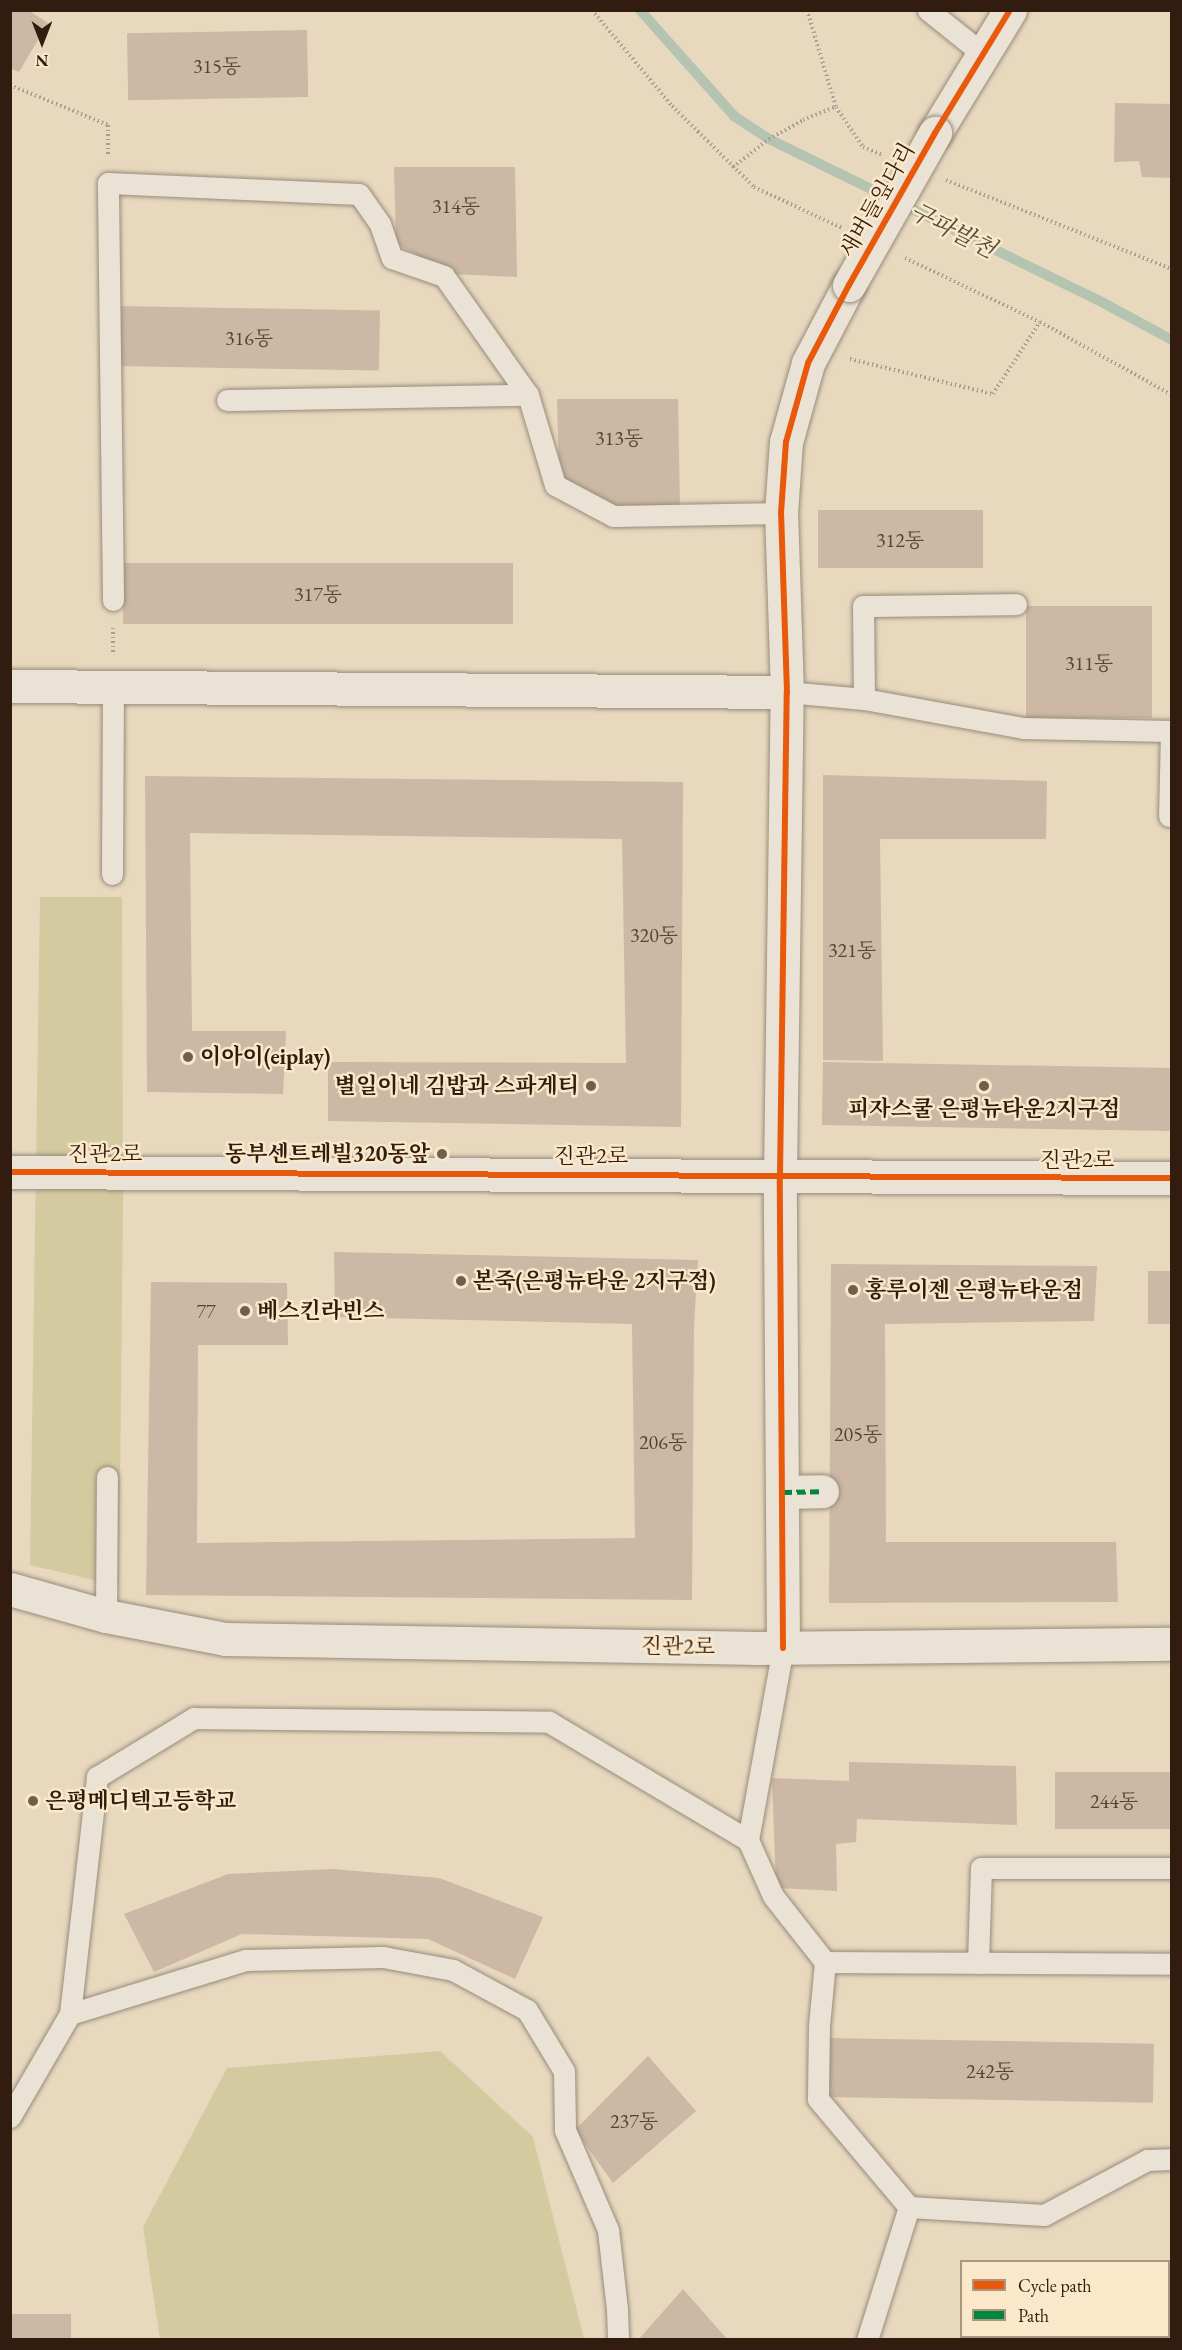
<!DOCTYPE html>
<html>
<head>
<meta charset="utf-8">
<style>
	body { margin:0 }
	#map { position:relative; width:1182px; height:2350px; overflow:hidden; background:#e8d8be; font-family:"EB Garamond","Noto Serif KR",serif }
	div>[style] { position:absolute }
	.green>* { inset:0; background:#d3caa0 }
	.stream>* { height:10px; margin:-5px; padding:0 5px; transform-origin:5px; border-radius:5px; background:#b4c4b0 }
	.building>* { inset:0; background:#ccb8a4; transform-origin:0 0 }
	.path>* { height:4px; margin-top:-2px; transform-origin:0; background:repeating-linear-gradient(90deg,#a89f94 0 1.5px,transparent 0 4.5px) }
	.roads { filter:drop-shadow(0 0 2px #978c7b) drop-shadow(0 0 2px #978c7b) }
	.lane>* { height:21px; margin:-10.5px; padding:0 10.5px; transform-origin:10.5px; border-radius:10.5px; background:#ebe2d6 }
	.street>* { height:33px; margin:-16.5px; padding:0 16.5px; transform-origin:16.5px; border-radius:16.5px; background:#ebe2d6 }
	.secondary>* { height:33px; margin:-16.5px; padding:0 16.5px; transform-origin:16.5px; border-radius:16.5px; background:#ebe2d6 }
	.bridges { filter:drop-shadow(0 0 2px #978c7b) drop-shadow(0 0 2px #978c7b) }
	.street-bridge>* { height:33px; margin:-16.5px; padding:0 16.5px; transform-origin:16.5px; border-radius:16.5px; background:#ebe2d6 }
	.quiet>* { height:4.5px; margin-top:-2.25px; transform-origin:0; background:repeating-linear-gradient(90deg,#00873e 0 9px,transparent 0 13.5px) }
	.cycleway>* { height:6px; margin:-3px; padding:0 3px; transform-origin:3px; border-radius:3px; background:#e8590c }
	.dots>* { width:16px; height:16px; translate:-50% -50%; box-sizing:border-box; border:3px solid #fbe8ca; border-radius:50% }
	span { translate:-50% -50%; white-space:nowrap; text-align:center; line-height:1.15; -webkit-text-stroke:5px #fbe8ca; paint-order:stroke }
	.number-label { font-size:20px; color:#584334 }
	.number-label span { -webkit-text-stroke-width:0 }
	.street-label { font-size:22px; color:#321c0f }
	.poi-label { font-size:22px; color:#321c0f; font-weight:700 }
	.left { translate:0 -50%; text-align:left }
	.right { translate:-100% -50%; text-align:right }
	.water-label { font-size:24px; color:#524c3e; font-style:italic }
	.frame { position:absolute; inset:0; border:12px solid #321c0f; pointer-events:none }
	.legend { position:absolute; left:960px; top:2260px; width:210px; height:78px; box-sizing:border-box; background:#fbe8ca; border:2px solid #ab967f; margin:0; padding:8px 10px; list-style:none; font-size:18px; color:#321c0f }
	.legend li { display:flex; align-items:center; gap:12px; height:30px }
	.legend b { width:30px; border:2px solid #ab967f }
	.north { position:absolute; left:12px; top:12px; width:60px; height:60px; -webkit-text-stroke:4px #fbe8ca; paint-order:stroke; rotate:180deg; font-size:16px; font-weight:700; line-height:24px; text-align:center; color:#321c0f }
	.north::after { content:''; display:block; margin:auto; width:21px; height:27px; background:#321c0f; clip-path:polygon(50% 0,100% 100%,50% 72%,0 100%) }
</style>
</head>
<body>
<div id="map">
	<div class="green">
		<div style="clip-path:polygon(40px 897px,122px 897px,123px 1204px,119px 1586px,30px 1565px)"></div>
		<div style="clip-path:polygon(440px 2051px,533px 2137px,584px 2339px,160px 2339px,143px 2227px,227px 2068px)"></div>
	</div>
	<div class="stream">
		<div style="left:640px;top:10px;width:142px;rotate:48.4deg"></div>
		<div style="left:734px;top:116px;width:42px;rotate:33.3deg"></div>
		<div style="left:769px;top:139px;width:366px;rotate:26.1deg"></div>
		<div style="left:1098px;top:300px;width:84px;rotate:28.4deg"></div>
	</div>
	<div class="building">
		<div style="clip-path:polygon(10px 10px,28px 10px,48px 23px,19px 72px,10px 68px)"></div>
		<div style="left:307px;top:30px;width:67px;height:180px;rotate:89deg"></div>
		<div style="clip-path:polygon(1115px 103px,1172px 104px,1172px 178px,1142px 177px,1139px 161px,1114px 162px)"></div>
		<div style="clip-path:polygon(394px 167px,515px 167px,517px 277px,452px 274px,396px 244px)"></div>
		<div style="left:118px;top:306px;width:262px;height:60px;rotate:1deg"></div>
		<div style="clip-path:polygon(557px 399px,678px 399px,680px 509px,615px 506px,559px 476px)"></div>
		<div style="left:818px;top:510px;width:165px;height:58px"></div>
		<div style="left:123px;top:563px;width:390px;height:61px"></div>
		<div style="left:1152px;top:606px;width:112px;height:126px;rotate:90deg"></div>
		<div style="clip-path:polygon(823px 775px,1047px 781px,1046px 839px,880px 839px,883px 1061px,823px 1060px)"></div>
		<div style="clip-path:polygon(145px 776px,683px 782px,681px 1127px,328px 1121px,328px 1062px,626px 1063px,622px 839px,190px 833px,192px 1031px,286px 1031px,283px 1094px,147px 1092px)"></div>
		<div style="left:823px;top:1062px;width:349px;height:63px;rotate:1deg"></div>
		<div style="clip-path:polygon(334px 1252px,698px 1260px,694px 1326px,692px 1600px,146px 1595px,151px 1282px,287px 1283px,288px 1345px,198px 1345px,197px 1543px,635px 1538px,632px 1324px,335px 1317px)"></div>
		<div style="clip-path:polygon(831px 1264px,1097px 1266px,1094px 1321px,885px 1324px,886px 1542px,1116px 1542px,1118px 1602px,829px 1603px)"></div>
		<div style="left:1148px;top:1271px;width:24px;height:53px"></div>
		<div style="clip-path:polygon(849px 1762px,1016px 1766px,1017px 1825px,857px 1819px,856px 1842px,836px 1844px,837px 1891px,776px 1888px,772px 1778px,849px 1781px)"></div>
		<div style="left:1055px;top:1772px;width:117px;height:57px"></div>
		<div style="clip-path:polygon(332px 1869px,439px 1878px,543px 1917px,515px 1979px,428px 1939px,242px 1934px,154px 1972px,124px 1914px,228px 1874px)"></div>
		<div style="left:826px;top:2038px;width:328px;height:59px;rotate:1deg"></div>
		<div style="clip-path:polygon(648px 2056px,696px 2111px,613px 2183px,575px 2130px)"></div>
		<div style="clip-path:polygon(1168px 2265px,1172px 2266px,1172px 2340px,1166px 2340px,1168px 2337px)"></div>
		<div style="clip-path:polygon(683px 2289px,728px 2340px,638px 2340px)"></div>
		<div style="left:71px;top:2314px;width:26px;height:61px;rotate:90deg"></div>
	</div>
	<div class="path">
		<div style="left:592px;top:10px;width:125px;rotate:50.2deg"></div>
		<div style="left:672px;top:106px;width:115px;rotate:44.6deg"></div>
		<div style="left:754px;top:187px;width:97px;rotate:25deg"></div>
		<div style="left:807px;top:10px;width:101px;rotate:73.4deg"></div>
		<div style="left:836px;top:107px;width:48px;rotate:56deg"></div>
		<div style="left:863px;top:147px;width:22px;rotate:22deg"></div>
		<div style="left:10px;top:85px;width:106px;rotate:22.2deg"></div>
		<div style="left:108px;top:125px;width:31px;rotate:90deg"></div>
		<div style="left:733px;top:167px;width:46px;rotate:-37.9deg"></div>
		<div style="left:769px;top:139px;width:39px;rotate:-29deg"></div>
		<div style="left:803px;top:120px;width:35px;rotate:-22deg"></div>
		<div style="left:946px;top:180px;width:243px;rotate:21.5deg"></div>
		<div style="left:905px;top:258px;width:149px;rotate:25.4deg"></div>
		<div style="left:1040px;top:322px;width:151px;rotate:28.9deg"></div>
		<div style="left:850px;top:359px;width:147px;rotate:13.8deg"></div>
		<div style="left:993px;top:394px;width:86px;rotate:-56.9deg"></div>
		<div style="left:113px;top:628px;width:25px;rotate:90deg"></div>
	</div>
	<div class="roads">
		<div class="lane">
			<div style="left:928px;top:10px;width:70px;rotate:38.7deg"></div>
			<div style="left:227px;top:400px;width:301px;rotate:-1deg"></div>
			<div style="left:113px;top:600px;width:417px;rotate:-90.7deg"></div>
			<div style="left:108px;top:183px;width:251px;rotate:2.5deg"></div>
			<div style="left:359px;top:194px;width:37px;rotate:55deg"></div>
			<div style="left:380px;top:224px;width:36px;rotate:71deg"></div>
			<div style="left:392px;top:258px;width:55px;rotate:19.1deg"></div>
			<div style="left:444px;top:276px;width:146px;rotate:54.8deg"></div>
			<div style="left:528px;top:395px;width:94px;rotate:73.3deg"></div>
			<div style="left:555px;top:485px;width:66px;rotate:28.1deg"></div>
			<div style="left:613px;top:516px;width:168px;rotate:-1deg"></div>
			<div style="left:787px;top:692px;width:77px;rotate:5.2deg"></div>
			<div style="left:864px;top:699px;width:162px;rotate:10.3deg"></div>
			<div style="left:1023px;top:728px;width:148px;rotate:1.2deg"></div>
			<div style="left:1171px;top:731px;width:85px;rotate:91.3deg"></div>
			<div style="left:864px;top:699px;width:93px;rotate:-90.6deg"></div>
			<div style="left:863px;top:606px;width:153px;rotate:-0.7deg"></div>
			<div style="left:112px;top:874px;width:187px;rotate:-89.7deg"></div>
			<div style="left:106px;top:1616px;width:139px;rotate:-89.6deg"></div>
			<div style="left:748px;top:1840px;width:195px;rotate:-79.7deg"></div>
			<div style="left:825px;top:1962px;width:347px;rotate:0.3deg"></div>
			<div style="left:978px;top:1963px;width:95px;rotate:-88.2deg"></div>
			<div style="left:981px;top:1868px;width:191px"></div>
			<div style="left:70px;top:2014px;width:184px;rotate:-17.1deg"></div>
			<div style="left:246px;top:1960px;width:137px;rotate:-1.3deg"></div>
			<div style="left:383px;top:1957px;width:71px;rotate:10.5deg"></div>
			<div style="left:453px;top:1970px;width:84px;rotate:28.4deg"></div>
			<div style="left:527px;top:2010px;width:71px;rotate:58.8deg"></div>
			<div style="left:564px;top:2071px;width:59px;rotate:89deg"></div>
			<div style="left:565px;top:2130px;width:109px;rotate:66.7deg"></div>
			<div style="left:608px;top:2230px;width:80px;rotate:83.5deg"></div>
			<div style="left:617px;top:2309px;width:31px;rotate:88deg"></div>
			<div style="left:10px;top:2117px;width:119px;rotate:-59.8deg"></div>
			<div style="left:70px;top:2014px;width:239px;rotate:-83.5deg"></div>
			<div style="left:97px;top:1777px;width:114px;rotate:-31.3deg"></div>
			<div style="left:194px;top:1718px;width:355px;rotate:0.6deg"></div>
			<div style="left:549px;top:1722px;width:231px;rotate:30.7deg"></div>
			<div style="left:748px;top:1840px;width:61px;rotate:65.9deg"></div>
			<div style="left:773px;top:1896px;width:84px;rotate:51.8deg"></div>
			<div style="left:825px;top:1962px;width:63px;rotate:95.4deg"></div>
			<div style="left:819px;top:2025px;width:74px;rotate:90.8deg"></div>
			<div style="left:818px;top:2099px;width:141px;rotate:49.9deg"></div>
			<div style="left:909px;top:2207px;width:135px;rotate:3.4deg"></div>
			<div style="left:1044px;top:2215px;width:117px;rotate:-28.1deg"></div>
			<div style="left:1147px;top:2160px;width:25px;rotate:-2deg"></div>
			<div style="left:867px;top:2340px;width:139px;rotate:-72.5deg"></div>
		</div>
		<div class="street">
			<div style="left:935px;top:133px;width:144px;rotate:-58.6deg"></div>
			<div style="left:10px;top:686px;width:777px;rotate:0.44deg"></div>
			<div style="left:783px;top:1492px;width:39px;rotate:-1deg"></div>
			<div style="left:10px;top:1589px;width:100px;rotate:15.7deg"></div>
			<div style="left:106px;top:1616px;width:121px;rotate:10.9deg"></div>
			<div style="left:225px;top:1639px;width:533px;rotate:0.97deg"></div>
			<div style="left:758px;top:1648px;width:414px;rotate:-0.6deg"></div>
			<div style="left:783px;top:1648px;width:473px;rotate:-90.4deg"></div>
			<div style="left:780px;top:1175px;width:483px;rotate:-89.2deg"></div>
			<div style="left:787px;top:692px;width:179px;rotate:-91.9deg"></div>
			<div style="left:781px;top:513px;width:71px;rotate:-86deg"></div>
			<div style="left:786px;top:442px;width:82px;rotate:-74.4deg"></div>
			<div style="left:808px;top:363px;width:88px;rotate:-62.3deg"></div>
		</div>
		<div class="secondary">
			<div style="left:10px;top:1172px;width:1162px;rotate:0.3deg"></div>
		</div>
	</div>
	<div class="bridges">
		<div class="street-bridge">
			<div style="left:849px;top:285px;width:175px;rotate:-60.5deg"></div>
		</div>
	</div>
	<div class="quiet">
		<div style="left:783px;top:1492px;width:39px;rotate:-1deg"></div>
	</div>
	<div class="cycleway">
		<div style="left:10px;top:1172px;width:1162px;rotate:0.3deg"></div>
		<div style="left:783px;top:1648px;width:473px;rotate:-90.4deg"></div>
		<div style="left:780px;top:1175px;width:483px;rotate:-89.2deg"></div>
		<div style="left:787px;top:692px;width:179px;rotate:-91.9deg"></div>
		<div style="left:781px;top:513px;width:71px;rotate:-86deg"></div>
		<div style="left:786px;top:442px;width:82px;rotate:-74.4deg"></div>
		<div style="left:808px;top:363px;width:88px;rotate:-62.3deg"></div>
		<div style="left:849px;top:285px;width:175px;rotate:-60.5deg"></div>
		<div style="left:935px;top:133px;width:144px;rotate:-58.6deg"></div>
	</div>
	<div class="dots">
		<div style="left:188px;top:1057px;background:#725e4c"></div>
		<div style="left:591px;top:1086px;background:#725e4c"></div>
		<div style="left:984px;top:1086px;background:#725e4c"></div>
		<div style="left:442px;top:1154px;background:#725e4c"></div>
		<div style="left:461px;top:1281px;background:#725e4c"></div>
		<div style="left:853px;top:1290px;background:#725e4c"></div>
		<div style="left:245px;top:1311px;background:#725e4c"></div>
		<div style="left:33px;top:1801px;background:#725e4c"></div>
	</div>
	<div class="number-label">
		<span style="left:217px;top:66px">315동</span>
		<span style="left:456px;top:206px">314동</span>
		<span style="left:249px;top:338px">316동</span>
		<span style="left:619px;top:438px">313동</span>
		<span style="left:900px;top:540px">312동</span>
		<span style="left:318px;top:594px">317동</span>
		<span style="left:1089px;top:663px">311동</span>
		<span style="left:654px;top:935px">320동</span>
		<span style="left:852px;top:950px">321동</span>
		<span style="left:206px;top:1311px">77</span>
		<span style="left:858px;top:1434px">205동</span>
		<span style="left:663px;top:1442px">206동</span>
		<span style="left:1114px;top:1801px">244동</span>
		<span style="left:990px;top:2071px">242동</span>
		<span style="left:634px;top:2121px">237동</span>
	</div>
	<div class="street-label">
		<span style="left:877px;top:200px;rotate:-60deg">새버들잎다리</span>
		<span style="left:105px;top:1154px">진관2로</span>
		<span style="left:591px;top:1156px">진관2로</span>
		<span style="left:1077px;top:1160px">진관2로</span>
		<span style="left:678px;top:1646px;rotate:1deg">진관2로</span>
	</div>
	<div class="poi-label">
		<span class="left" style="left:200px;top:1057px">이아이(eiplay)</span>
		<span class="right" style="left:579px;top:1086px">별일이네 김밥과 스파게티</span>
		<span style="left:984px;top:1109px">피자스쿨 은평뉴타운2지구점</span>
		<span class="right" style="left:430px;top:1154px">동부센트레빌320동앞</span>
		<span class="left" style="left:473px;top:1281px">본죽(은평뉴타운 2지구점)</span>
		<span class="left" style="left:865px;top:1290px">홍루이젠 은평뉴타운점</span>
		<span class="left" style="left:257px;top:1311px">베스킨라빈스</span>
		<span class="left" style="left:45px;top:1801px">은평메디텍고등학교</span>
	</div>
	<div class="water-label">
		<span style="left:953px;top:230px;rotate:27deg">구파발천</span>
	</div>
	<div class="frame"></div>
	<ul class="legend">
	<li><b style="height:8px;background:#e8590c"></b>Cycle path</li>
	<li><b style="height:8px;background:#00873e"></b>Path</li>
	</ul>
	<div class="north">N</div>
</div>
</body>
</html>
